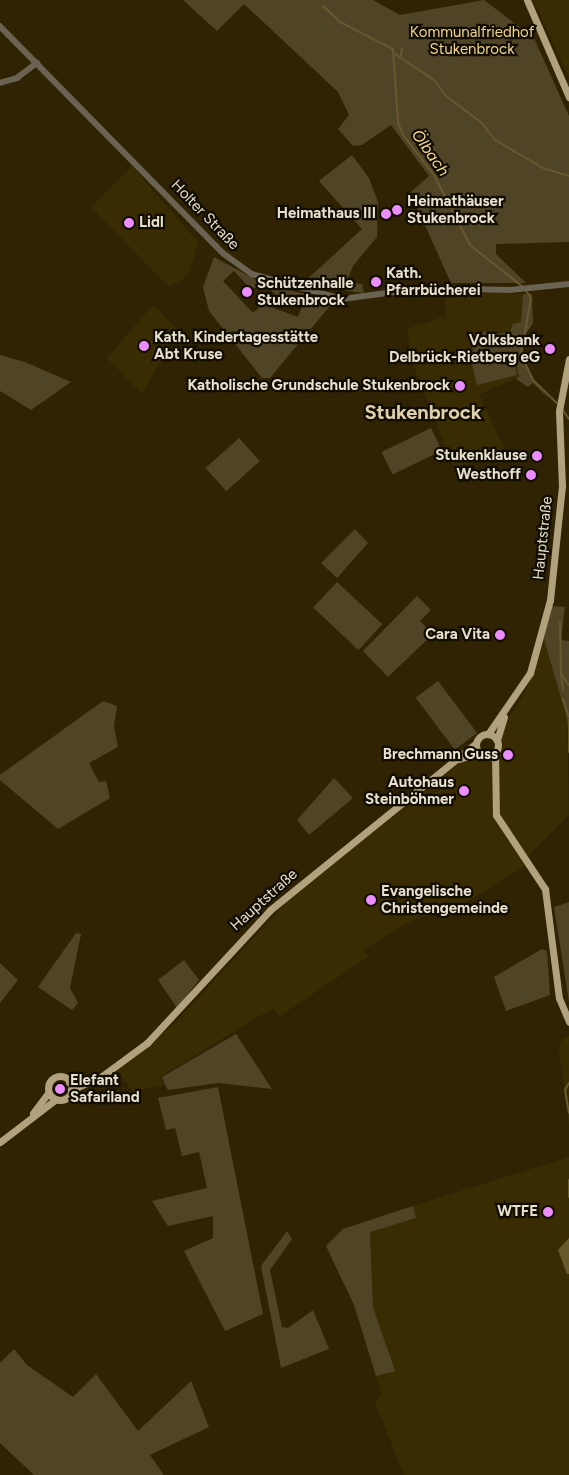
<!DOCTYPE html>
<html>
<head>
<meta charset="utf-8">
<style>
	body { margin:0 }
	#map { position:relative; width:569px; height:1475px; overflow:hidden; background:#2f2304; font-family:Figtree,sans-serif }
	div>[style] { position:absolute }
	.built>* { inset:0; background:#3a2c02 }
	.green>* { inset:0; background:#504427; transform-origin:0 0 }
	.water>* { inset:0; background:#69582e }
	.stream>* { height:2px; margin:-1px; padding:0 1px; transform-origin:1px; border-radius:1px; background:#69582e }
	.minor>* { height:5.5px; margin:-2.75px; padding:0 2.75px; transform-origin:2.75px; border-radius:2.75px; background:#6b6352 }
	.major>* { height:7px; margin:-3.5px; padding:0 3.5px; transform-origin:3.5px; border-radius:3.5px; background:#b1a27d }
	.major>.ring { margin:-3.5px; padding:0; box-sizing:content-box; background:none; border:7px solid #b1a27d; border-radius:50% }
	.dots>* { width:14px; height:14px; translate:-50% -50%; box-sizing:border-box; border:2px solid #120d03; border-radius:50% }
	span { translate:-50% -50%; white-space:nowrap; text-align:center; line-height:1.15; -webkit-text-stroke:4.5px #120d03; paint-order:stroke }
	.park-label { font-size:15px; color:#f1d58f }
	.poi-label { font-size:15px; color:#e7e0cf; font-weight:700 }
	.left { translate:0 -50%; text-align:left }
	.right { translate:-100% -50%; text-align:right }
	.street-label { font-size:15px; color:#e7e0cf }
	.water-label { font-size:16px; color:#f2d58f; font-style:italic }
	.district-label { font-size:20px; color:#dfd0ad; font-weight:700 }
</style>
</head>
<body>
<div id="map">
	<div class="built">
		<div style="clip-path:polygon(533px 0,569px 0,569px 76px,564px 68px)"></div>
		<div style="clip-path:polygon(132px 166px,198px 242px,189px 275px,169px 287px,91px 207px)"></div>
		<div style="clip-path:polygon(444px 291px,523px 294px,522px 320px,513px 348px,520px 377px,479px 394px,504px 449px,455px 469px,413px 365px,407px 329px,446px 316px)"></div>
		<div style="clip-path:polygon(153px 305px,179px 330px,142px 394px,107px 358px)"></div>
		<div style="clip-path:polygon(544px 639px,567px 719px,569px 815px,529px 855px,525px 866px,463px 904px,411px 921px,364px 949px,368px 957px,280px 1016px,273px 1008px,161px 1076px,163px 1085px,133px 1092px,117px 1069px,173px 1025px,290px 898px,444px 771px,465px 758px,489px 758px,501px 749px,499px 733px,524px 694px)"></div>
		<div style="clip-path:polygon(569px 1036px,569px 1127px,559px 1050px,562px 1038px)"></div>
		<div style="clip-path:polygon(569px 1157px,569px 1475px,404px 1475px,375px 1402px,382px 1395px,376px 1376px,394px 1371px,373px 1307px,370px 1232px,416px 1218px,413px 1206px)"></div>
	</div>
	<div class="green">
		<div style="clip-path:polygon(183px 0,373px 0,400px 15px,484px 0,534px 38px,569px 116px,569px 242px,496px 244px,496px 254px,526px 283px,451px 283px,414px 201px,405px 197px,429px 176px,391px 125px,362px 145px,353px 146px,338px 129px,349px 115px,338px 92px,244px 4px,217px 31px)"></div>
		<div style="clip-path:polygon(352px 155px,369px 178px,378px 202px,377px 237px,353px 266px,346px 283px,362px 284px,364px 293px,301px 285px,362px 229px,319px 181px)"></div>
		<div style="clip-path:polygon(evenodd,214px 257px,264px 284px,334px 301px,270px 378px,262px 378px,209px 311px,203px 287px,214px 257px,234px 271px,249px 287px,270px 289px,276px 295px,304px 301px,298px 317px,263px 304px,253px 313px,223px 281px,234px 271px)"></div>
		<div style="clip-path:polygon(523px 294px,532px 294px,533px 323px,522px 340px,522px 354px,534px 380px,550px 400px,533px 383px,528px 387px,516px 379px,519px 377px,513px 348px,517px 375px,477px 385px,472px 364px,480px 362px,479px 356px,474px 357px,470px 335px,486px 331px,492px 340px,497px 334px,510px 332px,513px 324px,521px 322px)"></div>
		<div style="clip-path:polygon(0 355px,25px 362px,71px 382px,31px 410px,0 391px)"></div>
		<div style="left:431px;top:428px;width:25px;height:55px;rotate:64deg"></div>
		<div style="left:239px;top:438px;width:31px;height:45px;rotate:48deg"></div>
		<div style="clip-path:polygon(355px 529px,368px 543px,337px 578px,321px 563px)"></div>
		<div style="left:337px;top:582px;width:62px;height:35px;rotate:43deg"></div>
		<div style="clip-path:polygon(417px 596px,431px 610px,420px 621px,433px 634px,388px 677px,363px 651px)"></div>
		<div style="clip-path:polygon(550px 606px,565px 607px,561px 640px,569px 641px,569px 745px,567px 719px,544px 639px)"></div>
		<div style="left:438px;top:681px;width:65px;height:28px;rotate:53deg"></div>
		<div style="clip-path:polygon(103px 701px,117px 706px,114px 726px,118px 747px,89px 763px,99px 782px,106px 781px,110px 798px,58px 829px,0 780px,0 775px)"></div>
		<div style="clip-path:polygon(334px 778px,353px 798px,309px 835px,297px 820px)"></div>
		<div style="clip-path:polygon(569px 902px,569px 1002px,554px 907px)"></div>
		<div style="clip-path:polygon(76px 933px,81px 934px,70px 988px,78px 1003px,72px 1010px,38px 987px)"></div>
		<div style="clip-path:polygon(542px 949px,547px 951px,550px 995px,506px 1011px,494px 977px)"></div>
		<div style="clip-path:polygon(184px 960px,199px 980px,177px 1008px,158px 980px)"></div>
		<div style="clip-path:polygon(0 963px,18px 980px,0 1003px)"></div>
		<div style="clip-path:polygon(236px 1034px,272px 1089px,218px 1083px,168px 1090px,165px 1085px,162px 1077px)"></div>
		<div style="clip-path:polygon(218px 1087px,263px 1314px,225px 1331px,184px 1251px,213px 1238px,213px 1216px,168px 1226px,152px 1201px,207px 1188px,199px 1152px,182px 1156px,175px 1128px,166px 1130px,158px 1098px)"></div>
		<div style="clip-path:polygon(413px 1206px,416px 1218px,370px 1232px,373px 1307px,395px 1371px,376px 1376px,354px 1305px,326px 1246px,343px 1229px)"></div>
		<div style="clip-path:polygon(287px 1231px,292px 1239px,270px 1270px,282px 1327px,288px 1328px,313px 1310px,329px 1349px,281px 1368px,261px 1266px)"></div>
		<div style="clip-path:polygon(14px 1349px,27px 1365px,73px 1397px,96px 1374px,138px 1431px,191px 1381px,209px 1427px,150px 1455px,164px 1475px,34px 1475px,0 1443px,0 1363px)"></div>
	</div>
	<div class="water">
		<div style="clip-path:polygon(569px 1238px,569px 1274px,567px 1274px,558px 1250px)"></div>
	</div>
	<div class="stream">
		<div style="left:323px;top:6px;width:23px;rotate:43deg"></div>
		<div style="left:340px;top:22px;width:59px;rotate:27deg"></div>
		<div style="left:393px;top:49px;width:74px;rotate:86.1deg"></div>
		<div style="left:398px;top:123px;width:13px;rotate:67deg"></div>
		<div style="left:403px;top:135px;width:51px;rotate:52.2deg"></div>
		<div style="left:434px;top:175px;width:79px;rotate:62.8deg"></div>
		<div style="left:470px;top:245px;width:68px;rotate:38.4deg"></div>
		<div style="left:395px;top:54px;width:47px;rotate:33.7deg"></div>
		<div style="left:434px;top:80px;width:20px;rotate:53deg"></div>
		<div style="left:446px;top:96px;width:45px;rotate:36.9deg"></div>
		<div style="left:482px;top:123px;width:21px;rotate:53deg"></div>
		<div style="left:495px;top:140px;width:56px;rotate:30.3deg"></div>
		<div style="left:543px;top:168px;width:27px;rotate:17deg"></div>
		<div style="left:401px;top:55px;width:7px;rotate:-82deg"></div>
		<div style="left:526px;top:291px;width:9px;rotate:54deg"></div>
		<div style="left:531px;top:298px;width:58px;rotate:100deg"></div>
		<div style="left:521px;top:355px;width:28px;rotate:64deg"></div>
		<div style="left:533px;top:380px;width:33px;rotate:44deg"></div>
		<div style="left:562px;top:409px;width:12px;rotate:55deg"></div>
		<div style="left:560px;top:622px;width:52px;rotate:88.9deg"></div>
		<div style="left:561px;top:674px;width:14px;rotate:54deg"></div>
		<div style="left:561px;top:675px;width:15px;rotate:82deg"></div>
		<div style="left:563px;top:699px;width:19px;rotate:72deg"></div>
		<div style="left:569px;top:720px;width:32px;rotate:90deg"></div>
		<div style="left:569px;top:1083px;width:8px;rotate:120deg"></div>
		<div style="left:565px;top:1090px;width:23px;rotate:80deg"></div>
		<div style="left:569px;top:1180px;width:17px;rotate:90deg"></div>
	</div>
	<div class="minor">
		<div style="left:0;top:26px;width:318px;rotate:45.5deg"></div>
		<div style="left:223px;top:253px;width:36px;rotate:36deg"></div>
		<div style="left:252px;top:274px;width:93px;rotate:15.5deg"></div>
		<div style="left:342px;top:299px;width:83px;rotate:-7.6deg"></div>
		<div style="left:424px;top:288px;width:86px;rotate:1.3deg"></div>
		<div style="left:510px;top:290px;width:59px;rotate:-5.8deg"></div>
		<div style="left:0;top:83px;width:18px;rotate:-16deg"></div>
		<div style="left:17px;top:78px;width:25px;rotate:-37deg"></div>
	</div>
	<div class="major">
		<div style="left:527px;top:0;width:106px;rotate:66.6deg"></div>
		<div style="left:488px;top:734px;width:74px;rotate:-55.5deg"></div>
		<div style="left:530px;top:673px;width:76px;rotate:-74.7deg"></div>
		<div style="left:550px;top:600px;width:115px;rotate:-84deg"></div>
		<div style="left:562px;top:486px;width:75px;rotate:-92.3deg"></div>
		<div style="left:559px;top:411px;width:53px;rotate:-79.1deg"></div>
		<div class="ring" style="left:476px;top:734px;width:15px;height:15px"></div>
		<div style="left:497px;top:740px;width:24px;rotate:-73deg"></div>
		<div style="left:495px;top:753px;width:62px;rotate:89.1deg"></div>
		<div style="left:496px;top:815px;width:89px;rotate:56.5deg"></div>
		<div style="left:545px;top:889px;width:110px;rotate:82.7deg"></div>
		<div style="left:559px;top:998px;width:26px;rotate:67deg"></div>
		<div style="left:459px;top:759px;width:21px;rotate:-17deg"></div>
		<div class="ring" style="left:48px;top:1076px;width:17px;height:17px"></div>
		<div style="left:69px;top:1082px;width:25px;rotate:-11deg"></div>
		<div style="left:71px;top:1090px;width:34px;rotate:-24deg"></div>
		<div style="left:102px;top:1076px;width:56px;rotate:-36.3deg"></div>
		<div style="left:147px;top:1043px;width:181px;rotate:-47.2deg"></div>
		<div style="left:270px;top:910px;width:265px;rotate:-39deg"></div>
		<div style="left:33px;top:1113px;width:25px;rotate:-53deg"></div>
		<div style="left:0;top:1142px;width:69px;rotate:-37.4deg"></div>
	</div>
	<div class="dots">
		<div style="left:397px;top:210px;background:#eb8dfb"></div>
		<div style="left:386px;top:214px;background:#eb8dfb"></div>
		<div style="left:129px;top:223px;background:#eb8dfb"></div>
		<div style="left:376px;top:282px;background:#eb8dfb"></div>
		<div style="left:247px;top:292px;background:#eb8dfb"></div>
		<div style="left:144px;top:346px;background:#eb8dfb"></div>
		<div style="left:550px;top:349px;background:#eb8dfb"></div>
		<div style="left:460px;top:386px;background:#eb8dfb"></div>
		<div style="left:537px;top:456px;background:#eb8dfb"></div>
		<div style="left:531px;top:475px;background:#eb8dfb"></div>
		<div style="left:500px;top:635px;background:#eb8dfb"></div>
		<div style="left:508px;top:755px;background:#eb8dfb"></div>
		<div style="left:464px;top:791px;background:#eb8dfb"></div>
		<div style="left:371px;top:900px;background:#eb8dfb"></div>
		<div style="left:60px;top:1089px;background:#eb8dfb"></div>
		<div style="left:548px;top:1212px;background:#eb8dfb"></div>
	</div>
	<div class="park-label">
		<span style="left:472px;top:41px">Kommunalfriedhof<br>Stukenbrock</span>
	</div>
	<div class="poi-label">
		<span class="left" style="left:407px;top:210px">Heimathäuser<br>Stukenbrock</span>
		<span class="right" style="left:376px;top:214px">Heimathaus III</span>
		<span class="left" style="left:139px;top:223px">Lidl</span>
		<span class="left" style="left:386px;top:282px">Kath.<br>Pfarrbücherei</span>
		<span class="left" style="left:257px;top:292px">Schützenhalle<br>Stukenbrock</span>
		<span class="left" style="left:154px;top:346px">Kath. Kindertagesstätte<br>Abt Kruse</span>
		<span class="right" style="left:540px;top:349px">Volksbank<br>Delbrück-Rietberg eG</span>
		<span class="right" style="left:450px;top:386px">Katholische Grundschule Stukenbrock</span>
		<span class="right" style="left:527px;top:456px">Stukenklause</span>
		<span class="right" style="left:521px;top:475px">Westhoff</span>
		<span class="right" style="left:490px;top:635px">Cara Vita</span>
		<span class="right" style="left:498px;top:755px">Brechmann Guss</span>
		<span class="right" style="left:454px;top:791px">Autohaus<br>Steinböhmer</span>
		<span class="left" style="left:381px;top:900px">Evangelische<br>Christengemeinde</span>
		<span class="left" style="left:70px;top:1089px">Elefant<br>Safariland</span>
		<span class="right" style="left:538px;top:1212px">WTFE</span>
	</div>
	<div class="street-label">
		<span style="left:205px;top:215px;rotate:46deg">Holter Straße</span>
		<span style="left:543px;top:538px;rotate:-84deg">Hauptstraße</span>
		<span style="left:264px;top:900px;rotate:-42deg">Hauptstraße</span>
	</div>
	<div class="water-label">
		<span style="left:430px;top:153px;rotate:55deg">Ölbach</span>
	</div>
	<div class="district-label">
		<span style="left:423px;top:412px">Stukenbrock</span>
	</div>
</div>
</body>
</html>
